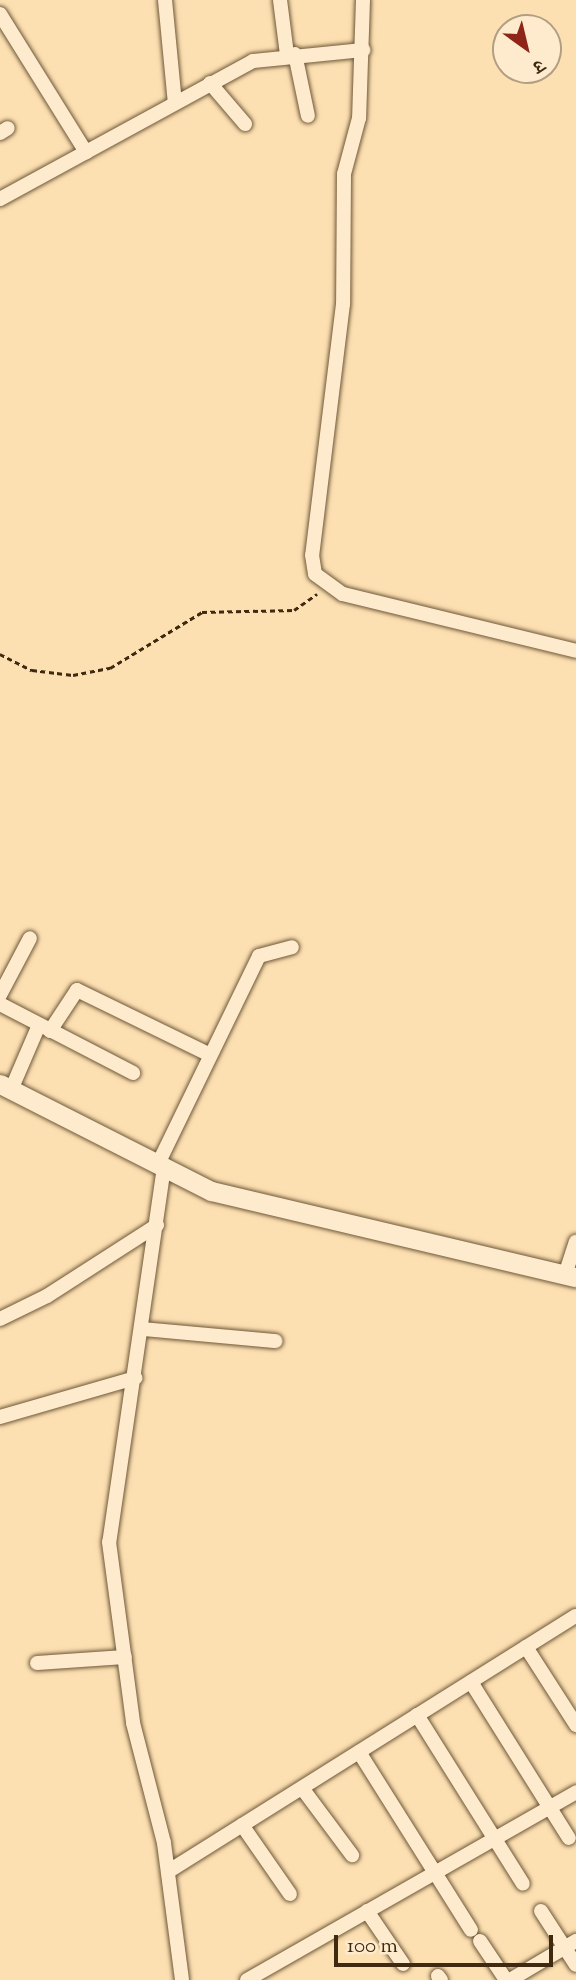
<!DOCTYPE html>
<html>
<head>
<meta charset="utf-8">
<style>
	body { margin:0 }
	#map { position:relative; width:576px; height:1980px; overflow:hidden; background:#fde0b2; font-family:"Sorts Mill Goudy","Noto Serif Devanagari",serif }
	div>[style] { position:absolute }
	.path>* { height:2.5px; margin-top:-1.25px; transform-origin:0; background:repeating-linear-gradient(90deg,#3f2a11 0 5px,transparent 0 8.5px) }
	.roads { filter:drop-shadow(0 0 2px #6e5839) drop-shadow(0 0 2px #6e5839) }
	.street>* { height:14px; margin:-7px; padding:0 7px; transform-origin:7px; border-radius:7px; background:#feebcd }
	.secondary>* { height:19px; margin:-9.5px; padding:0 9.5px; transform-origin:9.5px; border-radius:9.5px; background:#feebcd }
	span { translate:-50% -50%; white-space:nowrap; text-align:center; line-height:1.15; -webkit-text-stroke:6px #feebcd; paint-order:stroke }
	.north { position:absolute; left:492px; top:14px; width:70px; height:70px; box-sizing:border-box; background:#feebcd; border:2px solid #b29e82; border-radius:50%; rotate:146deg; font-size:19px; font-weight:700; line-height:28px; text-align:center; color:#3f2a11 }
	.north::after { content:''; display:block; margin:auto; width:24px; height:32px; background:#8f2418; clip-path:polygon(50% 0,100% 100%,50% 72%,0 100%) }
	.scale { position:absolute; left:334px; top:1935px; width:219px; height:32px; box-sizing:border-box; border:4px solid #3f2a11; border-top:0; padding-left:9px; font-size:21px; line-height:24px; white-space:nowrap; color:#3f2a11; -webkit-text-stroke:5px #feebcd; paint-order:stroke }
</style>
</head>
<body>
<div id="map">
	<div class="path">
		<div style="left:0;top:654px;width:36px;rotate:27deg"></div>
		<div style="left:32px;top:670px;width:41px;rotate:7deg"></div>
		<div style="left:73px;top:675px;width:38px;rotate:-11deg"></div>
		<div style="left:110px;top:668px;width:108px;rotate:-31.3deg"></div>
		<div style="left:202px;top:612px;width:92px;rotate:-1.2deg"></div>
		<div style="left:294px;top:610px;width:28px;rotate:-35deg"></div>
	</div>
	<div class="roads">
		<div class="street">
			<div style="left:165px;top:0;width:103px;rotate:84.5deg"></div>
			<div style="left:280px;top:0;width:55px;rotate:82.7deg"></div>
			<div style="left:363px;top:0;width:118px;rotate:91.9deg"></div>
			<div style="left:359px;top:118px;width:58px;rotate:105deg"></div>
			<div style="left:344px;top:174px;width:130px;rotate:90.4deg"></div>
			<div style="left:343px;top:304px;width:253px;rotate:97deg"></div>
			<div style="left:312px;top:555px;width:19px;rotate:81deg"></div>
			<div style="left:315px;top:574px;width:34px;rotate:36deg"></div>
			<div style="left:343px;top:594px;width:240px;rotate:13.7deg"></div>
			<div style="left:0;top:14px;width:163px;rotate:58.1deg"></div>
			<div style="left:295px;top:54px;width:63px;rotate:78.2deg"></div>
			<div style="left:210px;top:83px;width:54px;rotate:49.5deg"></div>
			<div style="left:0;top:133px;width:9px;rotate:-32deg"></div>
			<div style="left:0;top:199px;width:288px;rotate:-28.6deg"></div>
			<div style="left:253px;top:61px;width:111px;rotate:-5.7deg"></div>
			<div style="left:0;top:995px;width:64px;rotate:-62.2deg"></div>
			<div style="left:0;top:1004px;width:150px;rotate:27.4deg"></div>
			<div style="left:50px;top:1031px;width:49px;rotate:-56.6deg"></div>
			<div style="left:77px;top:990px;width:148px;rotate:26deg"></div>
			<div style="left:11px;top:1090px;width:71px;rotate:-66.7deg"></div>
			<div style="left:158px;top:1164px;width:231px;rotate:-64.1deg"></div>
			<div style="left:259px;top:956px;width:34px;rotate:-15deg"></div>
			<div style="left:164px;top:1167px;width:379px;rotate:98.3deg"></div>
			<div style="left:109px;top:1542px;width:183px;rotate:82.4deg"></div>
			<div style="left:133px;top:1723px;width:124px;rotate:75.5deg"></div>
			<div style="left:164px;top:1843px;width:138px;rotate:82.5deg"></div>
			<div style="left:565px;top:1275px;width:35px;rotate:-72deg"></div>
			<div style="left:0;top:1319px;width:52px;rotate:-26.1deg"></div>
			<div style="left:47px;top:1296px;width:131px;rotate:-32.8deg"></div>
			<div style="left:143px;top:1329px;width:133px;rotate:5.2deg"></div>
			<div style="left:0;top:1417px;width:141px;rotate:-16.1deg"></div>
			<div style="left:526px;top:1647px;width:93px;rotate:57.3deg"></div>
			<div style="left:37px;top:1663px;width:88px;rotate:-3.9deg"></div>
			<div style="left:471px;top:1682px;width:184px;rotate:57.9deg"></div>
			<div style="left:417px;top:1715px;width:199px;rotate:57.9deg"></div>
			<div style="left:359px;top:1752px;width:210px;rotate:57.8deg"></div>
			<div style="left:302px;top:1788px;width:84px;rotate:53.3deg"></div>
			<div style="left:242px;top:1825px;width:84px;rotate:55.2deg"></div>
			<div style="left:169px;top:1871px;width:480px;rotate:-32.1deg"></div>
			<div style="left:367px;top:1911px;width:64px;rotate:55.8deg"></div>
			<div style="left:541px;top:1911px;width:64px;rotate:57.1deg"></div>
			<div style="left:480px;top:1941px;width:47px;rotate:56.3deg"></div>
			<div style="left:438px;top:1976px;width:5px;rotate:53deg"></div>
			<div style="left:247px;top:1980px;width:379px;rotate:-29.7deg"></div>
			<div style="left:510px;top:1980px;width:77px;rotate:-30.6deg"></div>
		</div>
		<div class="secondary">
			<div style="left:0;top:1084px;width:237px;rotate:26.9deg"></div>
			<div style="left:211px;top:1191px;width:375px;rotate:13.3deg"></div>
		</div>
	</div>
	<div class="north">उ</div>
	<div class="scale">100 m</div>
</div>
</body>
</html>
